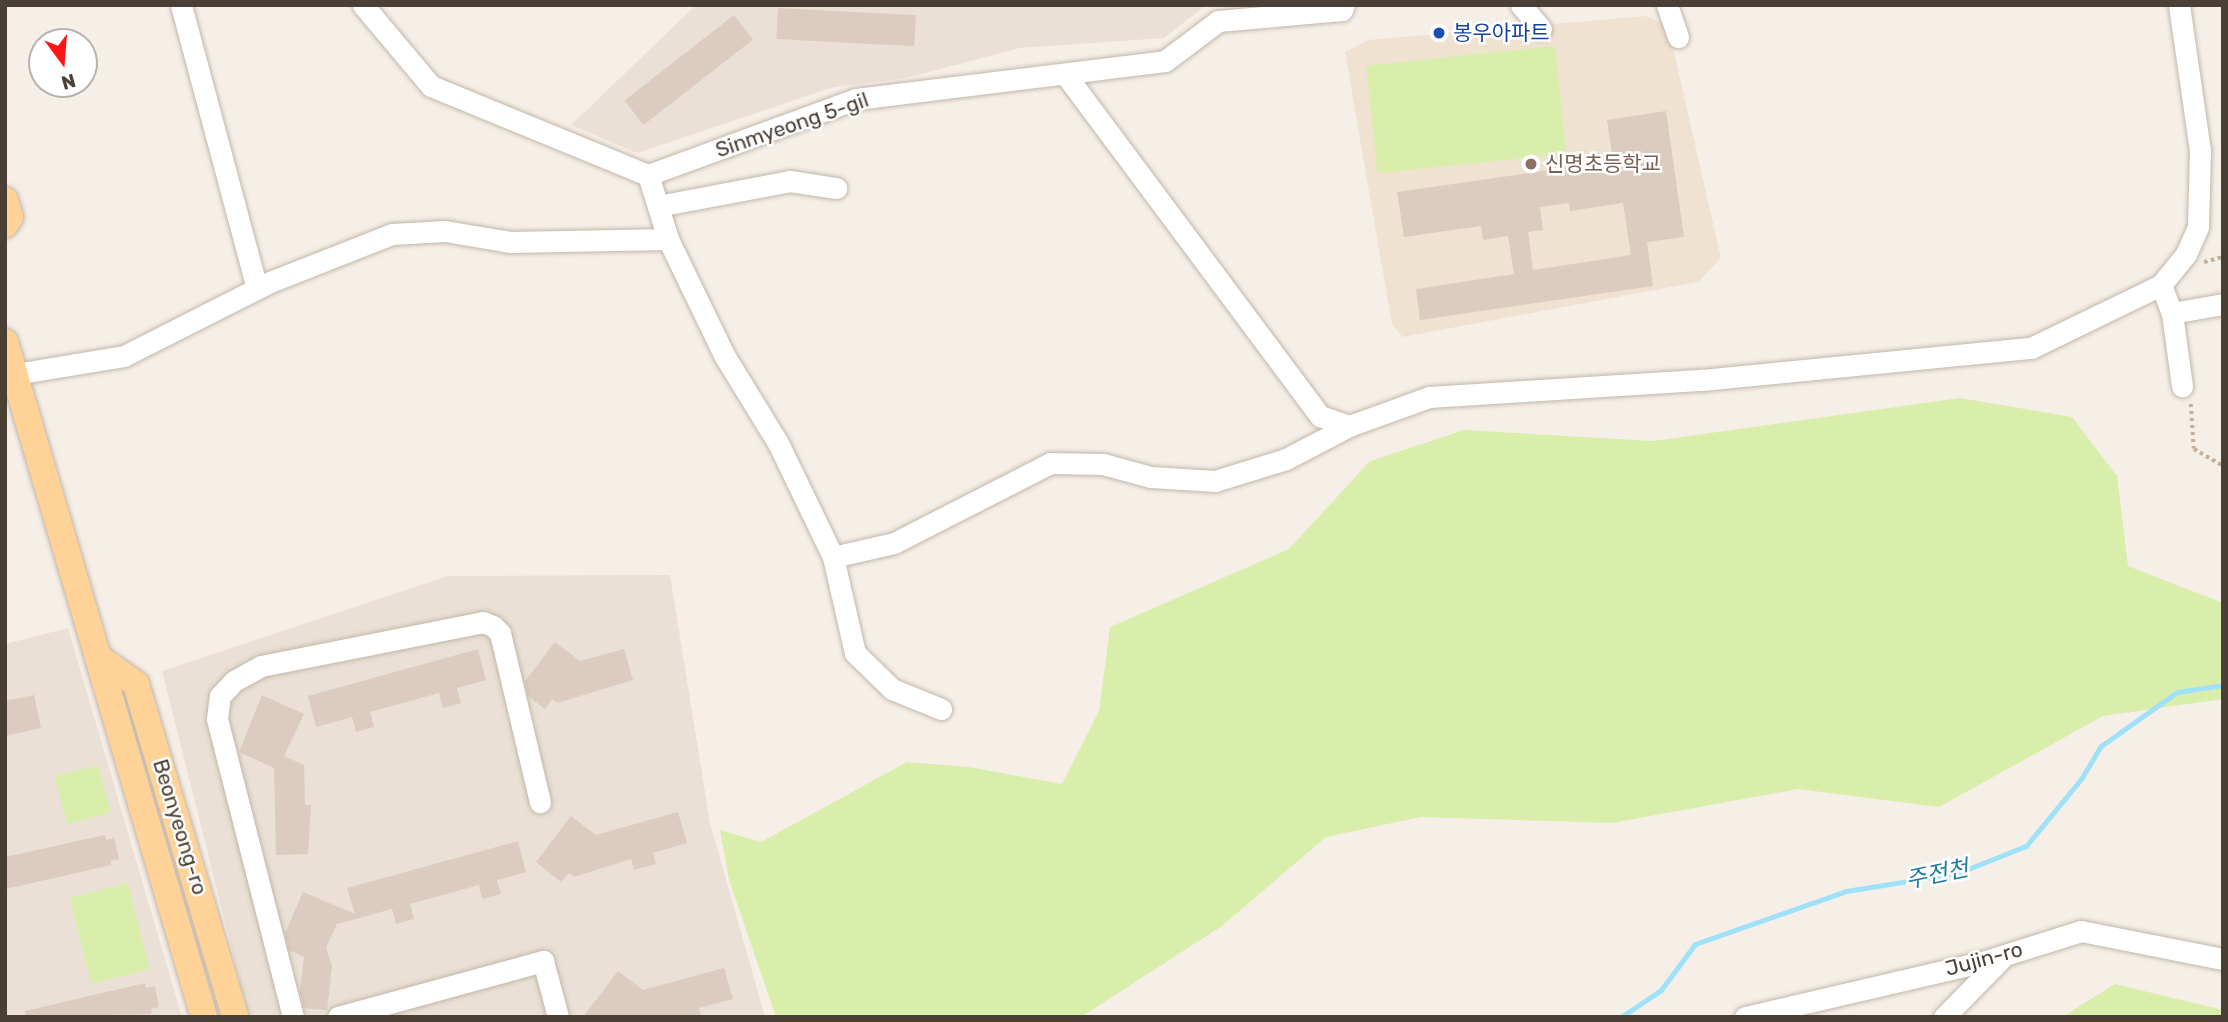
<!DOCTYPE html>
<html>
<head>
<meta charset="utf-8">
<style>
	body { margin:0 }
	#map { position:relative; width:2228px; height:1022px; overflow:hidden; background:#f6efe8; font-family:Rubik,"Noto Sans KR",sans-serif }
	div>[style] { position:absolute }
	.residential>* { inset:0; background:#eae0d5 }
	.education>* { inset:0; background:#f0e2d0 }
	.green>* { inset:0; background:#daeeac; transform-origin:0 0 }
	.stream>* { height:5px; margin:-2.5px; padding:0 2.5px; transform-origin:2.5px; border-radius:2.5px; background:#9ee1f8 }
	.building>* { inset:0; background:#dcccbf; transform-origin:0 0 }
	.path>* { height:3.5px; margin-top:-1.75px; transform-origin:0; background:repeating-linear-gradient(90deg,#c6af99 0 3.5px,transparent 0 7px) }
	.roads { filter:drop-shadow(0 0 2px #c2b6a9) drop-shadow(0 0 2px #c2b6a9) }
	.minor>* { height:21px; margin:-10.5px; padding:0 10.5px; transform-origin:10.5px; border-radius:10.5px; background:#fff }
	.major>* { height:26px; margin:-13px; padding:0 13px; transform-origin:13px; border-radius:13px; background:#ffd297 }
	.dots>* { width:19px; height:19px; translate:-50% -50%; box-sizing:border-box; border:4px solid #fff; border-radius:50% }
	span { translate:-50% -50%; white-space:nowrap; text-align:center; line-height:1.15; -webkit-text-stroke:5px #fff; paint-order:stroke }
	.transit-label { font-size:21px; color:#164399 }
	.left { translate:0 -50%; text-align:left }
	.street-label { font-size:21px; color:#4a3f35 }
	.education-label { font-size:21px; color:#785e54 }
	.water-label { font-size:23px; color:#1f7b9f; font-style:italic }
	.frame { position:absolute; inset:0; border:7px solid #4a3f35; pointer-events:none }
	.north { position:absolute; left:28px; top:28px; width:70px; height:70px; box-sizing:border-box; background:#fff; border:2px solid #b7b2ae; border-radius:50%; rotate:164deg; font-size:19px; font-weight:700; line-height:28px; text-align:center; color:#4a3f35 }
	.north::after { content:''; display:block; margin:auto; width:24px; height:32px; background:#ff1615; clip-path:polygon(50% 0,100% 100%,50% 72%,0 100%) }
</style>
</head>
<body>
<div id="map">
	<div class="residential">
		<div style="clip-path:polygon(696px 5px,1206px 5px,1164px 38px,1020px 48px,906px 78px,834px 87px,637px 153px,571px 125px)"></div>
		<div style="clip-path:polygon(670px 575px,710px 823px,765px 1017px,249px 1017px,162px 671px,448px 576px)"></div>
		<div style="clip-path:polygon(68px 628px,182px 1017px,5px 1017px,5px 644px)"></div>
	</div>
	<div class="education">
		<div style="clip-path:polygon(1646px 16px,1668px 26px,1721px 258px,1698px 282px,1403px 337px,1392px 325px,1345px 52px,1368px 40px)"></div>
	</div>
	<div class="green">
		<div style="left:1555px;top:46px;width:108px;height:190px;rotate:84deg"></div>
		<div style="clip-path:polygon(1960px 398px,2072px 417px,2117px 476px,2128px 566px,2223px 603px,2223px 699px,2103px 716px,1939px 807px,1798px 789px,1612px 823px,1421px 817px,1326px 837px,1222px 926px,1081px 1017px,776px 1017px,729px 880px,720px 830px,761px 842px,907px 762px,969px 767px,1062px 784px,1099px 711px,1110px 627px,1289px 549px,1370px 461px,1464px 430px,1653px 441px)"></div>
		<div style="left:98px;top:765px;width:49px;height:45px;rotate:75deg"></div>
		<div style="left:128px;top:883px;width:89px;height:60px;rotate:76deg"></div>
		<div style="clip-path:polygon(2115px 984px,2223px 1010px,2223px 1017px,2062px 1017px)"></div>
	</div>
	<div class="stream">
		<div style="left:1621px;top:1017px;width:48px;rotate:-34deg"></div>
		<div style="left:1661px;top:990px;width:57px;rotate:-53.5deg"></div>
		<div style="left:1695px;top:944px;width:160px;rotate:-19.3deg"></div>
		<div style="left:1846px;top:891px;width:113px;rotate:-9.1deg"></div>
		<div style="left:1958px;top:873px;width:73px;rotate:-21.7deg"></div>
		<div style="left:2026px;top:846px;width:87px;rotate:-50.6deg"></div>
		<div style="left:2081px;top:779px;width:39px;rotate:-59deg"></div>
		<div style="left:2101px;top:746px;width:93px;rotate:-35.4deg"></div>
		<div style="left:2177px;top:692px;width:47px;rotate:-8.7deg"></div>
	</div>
	<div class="building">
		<div style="left:778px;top:8px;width:138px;height:31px;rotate:3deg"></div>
		<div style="left:734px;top:15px;width:31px;height:139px;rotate:52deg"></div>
		<div style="clip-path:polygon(evenodd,1666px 111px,1684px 237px,1647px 242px,1653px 286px,1420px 320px,1416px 289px,1514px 274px,1508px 236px,1483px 240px,1481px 226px,1404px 237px,1397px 192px,1613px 161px,1607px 120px,1666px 111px,1569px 203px,1570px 211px,1623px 203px,1631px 255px,1533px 270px,1528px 232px,1543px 230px,1540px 207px,1569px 203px)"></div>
		<div style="clip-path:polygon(555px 642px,580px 661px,624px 649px,633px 680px,557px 703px,552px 699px,545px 709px,528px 696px,525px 681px)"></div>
		<div style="clip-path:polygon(478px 649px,486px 680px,457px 688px,461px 703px,443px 708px,439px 693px,370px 712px,374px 727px,356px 732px,352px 717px,316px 727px,308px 696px)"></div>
		<div style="clip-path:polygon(34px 695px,41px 728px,5px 736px,5px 701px)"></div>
		<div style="clip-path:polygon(262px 695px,304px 714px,284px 756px,304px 765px,305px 805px,311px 805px,308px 854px,276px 855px,274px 768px,239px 752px)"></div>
		<div style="clip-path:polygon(678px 812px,687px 843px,653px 853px,656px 864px,634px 870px,631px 859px,574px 877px,569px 873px,561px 882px,536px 862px,571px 816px,596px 835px)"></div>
		<div style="clip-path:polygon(105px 835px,106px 840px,114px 838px,119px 859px,110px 861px,112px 865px,5px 889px,5px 857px)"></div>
		<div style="clip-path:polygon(518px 841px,526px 872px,497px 880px,501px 894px,482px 899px,479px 885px,410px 904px,414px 919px,396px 924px,392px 909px,337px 924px,326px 948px,332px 966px,327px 1010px,304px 1008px,300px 992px,304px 957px,289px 950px,285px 933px,303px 892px,355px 914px,347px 888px)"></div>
		<div style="clip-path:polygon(724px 968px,733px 999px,699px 1008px,702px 1017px,583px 1017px,618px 971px,643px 990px)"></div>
		<div style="clip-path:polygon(145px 983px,146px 988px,155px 986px,159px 1007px,151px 1009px,152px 1014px,26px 1017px,25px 1011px)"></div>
	</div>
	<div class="path">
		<div style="left:2204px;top:262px;width:20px;rotate:-15deg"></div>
		<div style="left:2191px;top:404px;width:45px;rotate:86.2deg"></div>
		<div style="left:2194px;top:449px;width:34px;rotate:30deg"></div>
	</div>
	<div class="roads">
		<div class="minor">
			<div style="left:181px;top:5px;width:293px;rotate:75deg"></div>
			<div style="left:363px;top:5px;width:106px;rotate:50deg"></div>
			<div style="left:431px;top:86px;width:235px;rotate:22.3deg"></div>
			<div style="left:648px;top:175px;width:221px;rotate:-20.1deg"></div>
			<div style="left:856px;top:99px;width:311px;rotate:-7deg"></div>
			<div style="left:1165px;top:61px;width:66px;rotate:-37deg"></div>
			<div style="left:1218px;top:21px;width:124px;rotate:-5.1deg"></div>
			<div style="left:1342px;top:10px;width:5px;rotate:-68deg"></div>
			<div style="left:1521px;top:5px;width:31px;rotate:50deg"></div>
			<div style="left:1667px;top:5px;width:34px;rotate:71deg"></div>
			<div style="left:2179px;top:5px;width:147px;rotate:81.8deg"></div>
			<div style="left:2200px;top:150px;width:77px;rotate:91.5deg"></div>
			<div style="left:2198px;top:227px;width:30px;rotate:114deg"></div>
			<div style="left:2186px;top:254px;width:40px;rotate:129deg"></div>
			<div style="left:2161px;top:285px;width:30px;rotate:69deg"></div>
			<div style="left:2172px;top:313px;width:74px;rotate:82.2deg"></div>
			<div style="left:1065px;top:74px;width:427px;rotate:53.3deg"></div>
			<div style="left:1320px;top:416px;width:31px;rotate:19deg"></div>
			<div style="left:1349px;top:426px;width:85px;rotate:-19.9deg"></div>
			<div style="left:1429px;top:397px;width:274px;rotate:-3.6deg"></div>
			<div style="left:1702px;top:380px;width:331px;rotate:-5.6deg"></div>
			<div style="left:2031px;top:348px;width:144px;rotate:-25.9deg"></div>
			<div style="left:648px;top:175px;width:67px;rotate:72.6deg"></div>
			<div style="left:668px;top:239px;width:129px;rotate:64.2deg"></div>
			<div style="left:724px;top:355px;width:103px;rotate:58.5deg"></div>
			<div style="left:778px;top:443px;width:127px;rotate:64.2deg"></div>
			<div style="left:833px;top:557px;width:98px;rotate:77.1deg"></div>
			<div style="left:855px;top:653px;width:52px;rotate:44.2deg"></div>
			<div style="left:892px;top:689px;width:53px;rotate:22.2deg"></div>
			<div style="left:658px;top:206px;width:134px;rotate:-10.7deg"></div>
			<div style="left:790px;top:181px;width:47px;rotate:8.7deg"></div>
			<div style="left:2172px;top:313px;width:52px;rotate:-10deg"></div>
			<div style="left:15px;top:374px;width:110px;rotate:-9.4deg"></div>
			<div style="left:124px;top:356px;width:164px;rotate:-26.9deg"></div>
			<div style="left:270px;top:282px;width:131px;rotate:-21.5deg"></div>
			<div style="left:392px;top:234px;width:53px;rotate:-3.2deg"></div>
			<div style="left:445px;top:231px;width:67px;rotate:9.5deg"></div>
			<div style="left:511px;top:242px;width:157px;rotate:-1.1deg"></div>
			<div style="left:833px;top:557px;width:63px;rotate:-12.9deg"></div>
			<div style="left:894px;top:543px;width:175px;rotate:-27.1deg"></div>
			<div style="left:1050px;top:463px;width:53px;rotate:1.1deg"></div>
			<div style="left:1103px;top:464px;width:50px;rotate:15.2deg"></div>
			<div style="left:1151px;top:477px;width:64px;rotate:3.6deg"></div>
			<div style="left:1215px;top:481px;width:74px;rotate:-17.2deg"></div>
			<div style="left:1286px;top:459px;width:71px;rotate:-27.6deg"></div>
			<div style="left:293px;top:1017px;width:308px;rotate:-104.3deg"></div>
			<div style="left:217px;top:719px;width:23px;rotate:-83deg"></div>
			<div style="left:220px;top:696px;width:21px;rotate:-47deg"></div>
			<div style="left:234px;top:681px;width:31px;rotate:-29deg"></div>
			<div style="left:261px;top:666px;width:226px;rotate:-11.2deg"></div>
			<div style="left:483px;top:622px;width:11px;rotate:22deg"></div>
			<div style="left:493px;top:626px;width:10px;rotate:45deg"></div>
			<div style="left:500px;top:633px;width:174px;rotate:76.7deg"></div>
			<div style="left:338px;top:1017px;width:213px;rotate:-15.3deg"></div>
			<div style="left:543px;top:961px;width:58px;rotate:75deg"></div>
			<div style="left:1745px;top:1017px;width:251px;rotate:-13.1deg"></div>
			<div style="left:1989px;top:960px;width:96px;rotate:-17.5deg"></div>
			<div style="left:2081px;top:931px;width:145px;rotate:11.2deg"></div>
			<div style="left:1944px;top:1017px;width:86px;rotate:-45.5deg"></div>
		</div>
		<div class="major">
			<div style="left:5px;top:200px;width:18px;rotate:74deg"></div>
			<div style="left:10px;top:217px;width:9px;rotate:122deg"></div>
			<div style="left:5px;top:342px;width:704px;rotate:73.57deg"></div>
			<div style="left:98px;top:657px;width:47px;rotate:35.4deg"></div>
			<div style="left:136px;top:684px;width:347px;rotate:73.4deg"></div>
		</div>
	</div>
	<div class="dots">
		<div style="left:1439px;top:33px;background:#1a4fb4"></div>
		<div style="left:1531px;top:164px;background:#8d6e63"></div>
	</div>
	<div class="transit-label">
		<span class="left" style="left:1453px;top:33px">봉우아파트</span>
	</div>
	<div class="street-label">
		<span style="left:792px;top:125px;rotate:-19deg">Sinmyeong 5-gil</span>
		<span style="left:180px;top:827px;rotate:73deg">Beonyeong-ro</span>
		<span style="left:1984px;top:959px;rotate:-15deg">Jujin-ro</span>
	</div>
	<div class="education-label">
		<span class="left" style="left:1545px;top:164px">신명초등학교</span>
	</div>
	<div class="water-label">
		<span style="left:1937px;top:874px;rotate:-12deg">주전천</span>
	</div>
	<div class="frame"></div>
	<div class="north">N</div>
</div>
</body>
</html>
